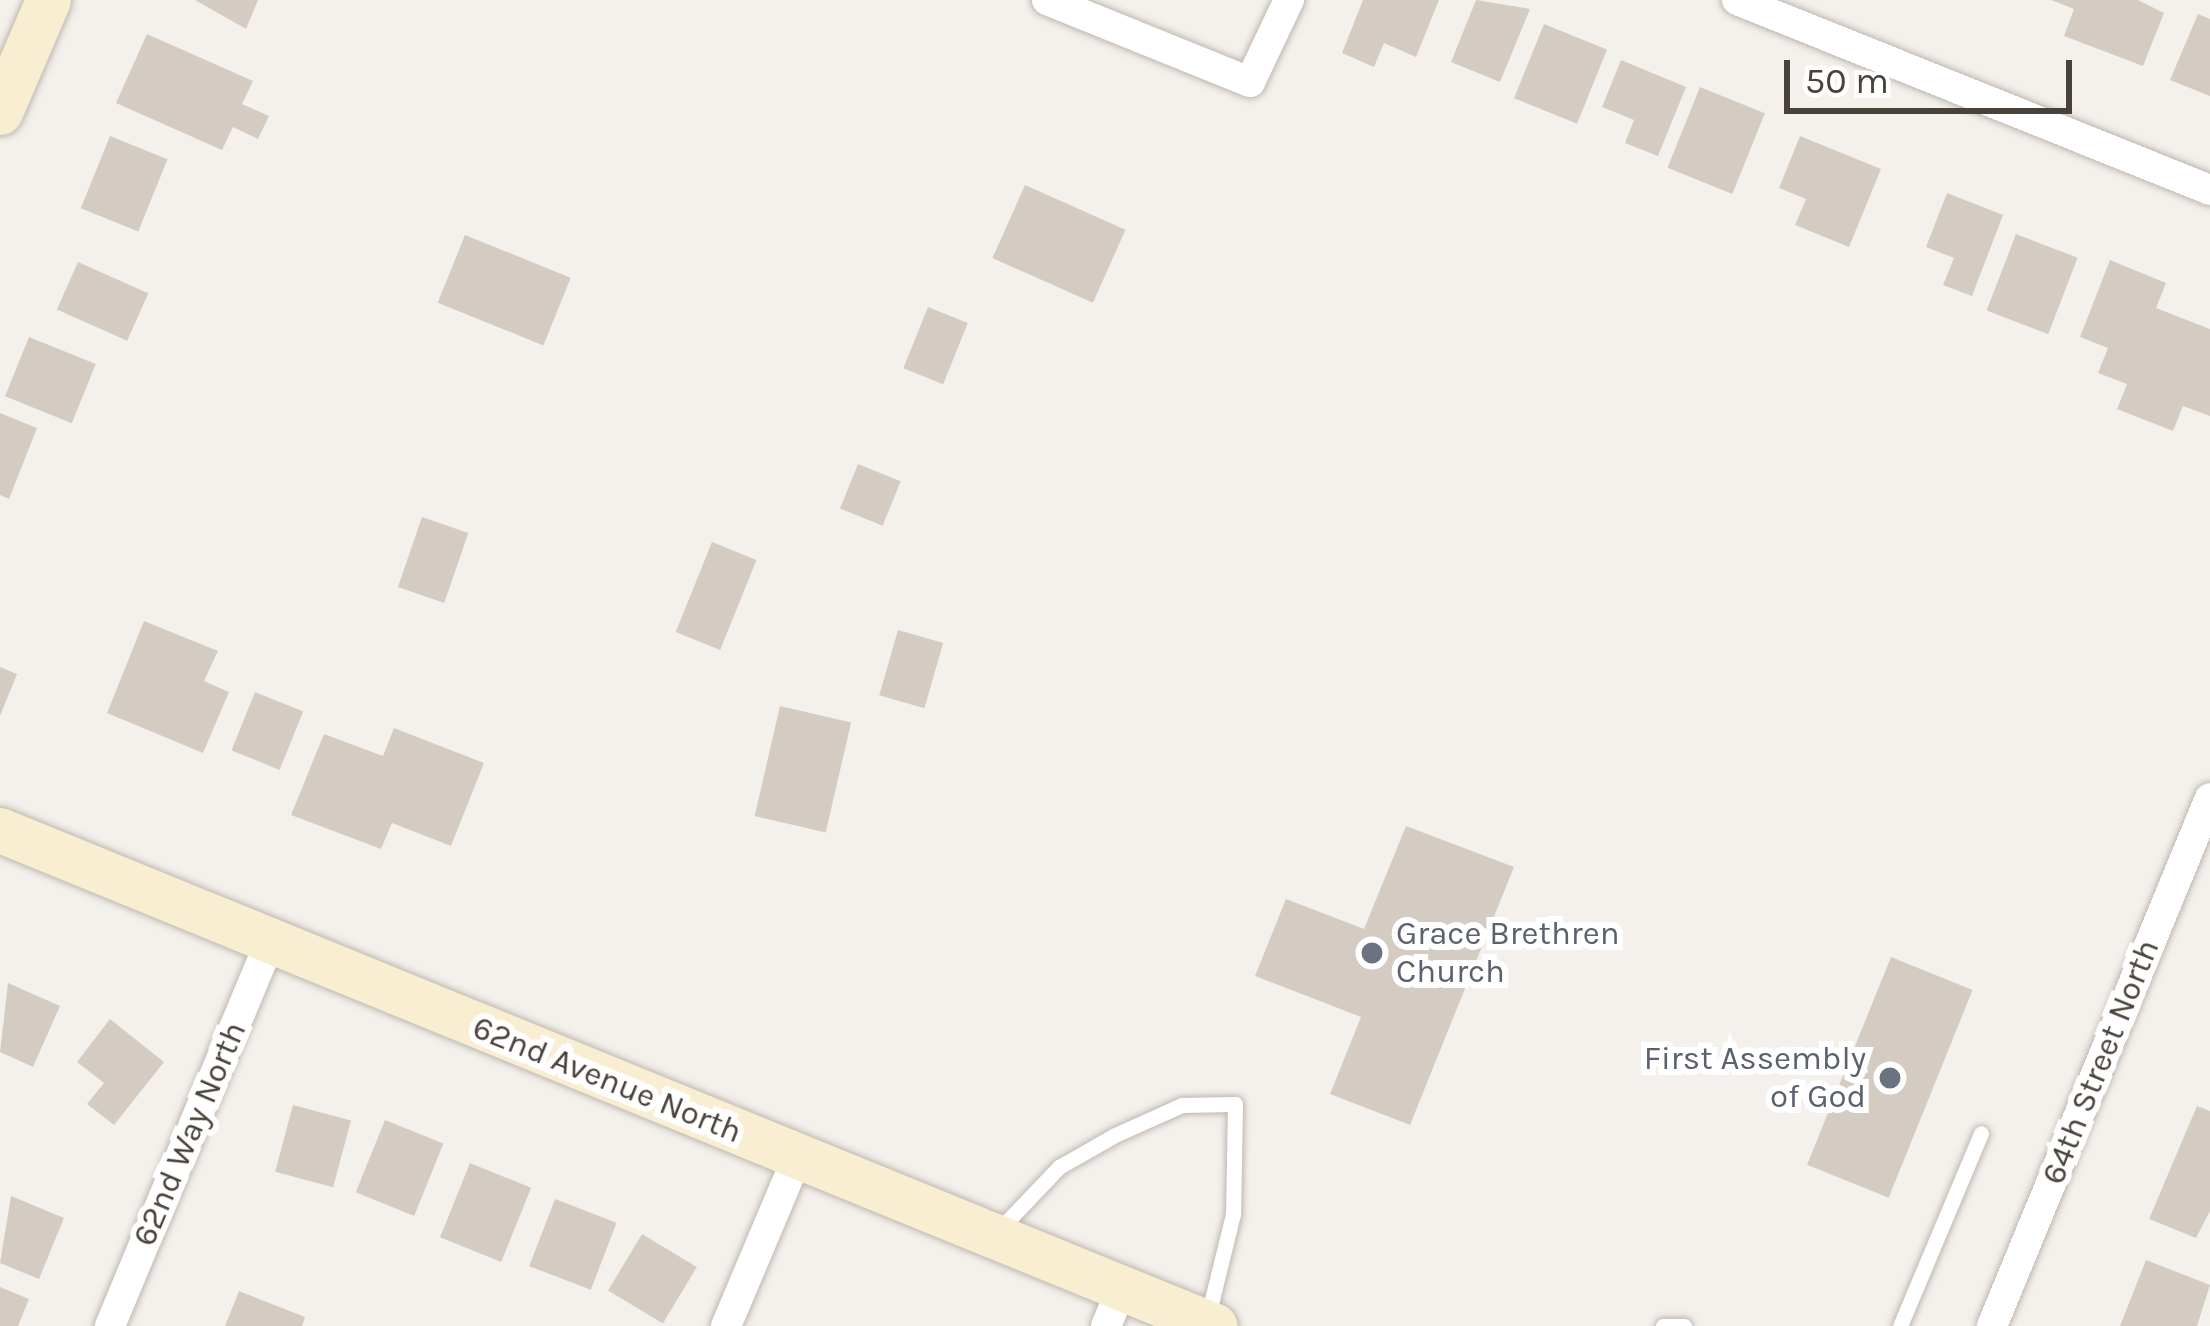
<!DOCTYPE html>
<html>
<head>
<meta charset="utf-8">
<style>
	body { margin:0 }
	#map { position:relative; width:2210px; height:1326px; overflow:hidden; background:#f4f1ec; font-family:Karla,sans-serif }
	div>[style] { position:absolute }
	.building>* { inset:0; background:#d4ccc3; transform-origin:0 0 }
	.roads { filter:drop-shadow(0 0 3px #bfb8b0) drop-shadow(0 0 3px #bfb8b0) }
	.lane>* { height:15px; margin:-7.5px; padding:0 7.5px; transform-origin:7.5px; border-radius:7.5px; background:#fff }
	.street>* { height:30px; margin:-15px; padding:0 15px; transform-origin:15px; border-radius:15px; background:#fff }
	.secondary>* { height:45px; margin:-22.5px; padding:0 22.5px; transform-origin:22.5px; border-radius:22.5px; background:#f9edd2 }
	.dots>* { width:33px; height:33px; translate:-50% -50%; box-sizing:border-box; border:6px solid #fff; border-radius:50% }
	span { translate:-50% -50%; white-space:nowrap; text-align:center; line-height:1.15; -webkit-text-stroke:12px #fff; paint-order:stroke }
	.worship-label { font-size:33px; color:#5b616d }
	.left { translate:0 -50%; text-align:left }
	.right { translate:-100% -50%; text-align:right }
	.street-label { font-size:33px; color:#48423a }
	.scale { position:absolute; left:1784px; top:60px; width:288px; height:54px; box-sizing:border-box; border:6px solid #48423a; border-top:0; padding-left:15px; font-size:36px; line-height:42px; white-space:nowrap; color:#48423a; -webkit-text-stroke:9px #fff; paint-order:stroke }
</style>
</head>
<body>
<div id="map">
	<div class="building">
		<div style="clip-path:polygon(195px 0,258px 0,246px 29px)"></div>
		<div style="clip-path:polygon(1363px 0,1439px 0,1416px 57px,1384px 43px,1374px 67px,1342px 53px)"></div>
		<div style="clip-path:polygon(1476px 0,1530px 9px,1500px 82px,1451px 62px)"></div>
		<div style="clip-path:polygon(2051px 0,2138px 0,2164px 13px,2143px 66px,2064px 36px,2074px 9px)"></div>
		<div style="clip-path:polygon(2198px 14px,2210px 19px,2210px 96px,2170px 80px)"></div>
		<div style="left:1544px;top:24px;width:68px;height:80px;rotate:22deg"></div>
		<div style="clip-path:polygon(147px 34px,253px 81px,242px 104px,269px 116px,258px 139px,233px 127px,222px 150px,116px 103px)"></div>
		<div style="clip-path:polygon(1621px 60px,1686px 87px,1658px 156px,1625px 143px,1634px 120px,1602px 107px)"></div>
		<div style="left:1700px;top:87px;width:70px;height:87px;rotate:22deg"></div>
		<div style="left:110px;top:136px;width:62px;height:78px;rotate:22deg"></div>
		<div style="clip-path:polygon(1800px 136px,1881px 169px,1849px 247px,1795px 225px,1806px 199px,1779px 188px)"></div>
		<div style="left:1025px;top:185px;width:110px;height:80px;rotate:24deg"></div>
		<div style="clip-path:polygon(1947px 193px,2003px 215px,1972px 296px,1943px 285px,1954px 258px,1926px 247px)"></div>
		<div style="left:2016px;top:234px;width:66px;height:82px;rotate:21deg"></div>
		<div style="left:465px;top:235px;width:114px;height:73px;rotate:22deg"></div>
		<div style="clip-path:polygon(2110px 260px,2166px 283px,2156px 308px,2210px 329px,2210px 416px,2183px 406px,2173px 431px,2117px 409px,2127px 384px,2098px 373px,2108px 348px,2080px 337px)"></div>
		<div style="left:78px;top:262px;width:77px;height:52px;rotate:24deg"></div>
		<div style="left:928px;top:307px;width:43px;height:66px;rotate:22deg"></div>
		<div style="left:29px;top:337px;width:72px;height:64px;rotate:22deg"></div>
		<div style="clip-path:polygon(0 413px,37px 428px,9px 499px,0 495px)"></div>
		<div style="left:858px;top:464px;width:46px;height:48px;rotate:22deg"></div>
		<div style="left:422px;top:517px;width:49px;height:74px;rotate:19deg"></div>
		<div style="left:712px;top:542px;width:48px;height:97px;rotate:22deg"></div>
		<div style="clip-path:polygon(144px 621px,218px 651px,204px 681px,229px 692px,203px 753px,107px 713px)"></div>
		<div style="left:898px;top:630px;width:47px;height:68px;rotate:16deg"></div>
		<div style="clip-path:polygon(0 667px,17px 674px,0 716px)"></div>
		<div style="left:255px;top:692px;width:52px;height:63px;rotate:22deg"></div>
		<div style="left:780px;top:706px;width:73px;height:113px;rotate:13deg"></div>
		<div style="clip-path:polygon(394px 728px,484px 763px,451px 846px,392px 823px,381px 849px,291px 815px,324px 734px,383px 756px)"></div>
		<div style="clip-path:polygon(1406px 826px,1514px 867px,1410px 1125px,1330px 1094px,1361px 1017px,1255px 976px,1286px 899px,1364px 929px)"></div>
		<div style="left:1891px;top:957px;width:88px;height:224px;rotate:22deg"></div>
		<div style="clip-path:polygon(8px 983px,60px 1006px,33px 1067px,0 1052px)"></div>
		<div style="clip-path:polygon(110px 1019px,164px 1062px,114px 1125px,87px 1104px,104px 1083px,77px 1062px)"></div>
		<div style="left:293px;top:1105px;width:60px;height:69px;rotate:15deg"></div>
		<div style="clip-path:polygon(2197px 1106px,2210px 1111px,2210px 1211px,2196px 1238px,2149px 1219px)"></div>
		<div style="left:385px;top:1120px;width:63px;height:78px;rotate:22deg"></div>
		<div style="left:470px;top:1163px;width:66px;height:80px;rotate:22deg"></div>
		<div style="clip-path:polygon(11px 1196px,64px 1218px,39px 1279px,0 1263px)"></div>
		<div style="left:555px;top:1199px;width:66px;height:72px;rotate:21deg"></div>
		<div style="left:642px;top:1234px;width:64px;height:66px;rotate:31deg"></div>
		<div style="clip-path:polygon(2146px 1260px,2210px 1285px,2197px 1326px,2120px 1326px)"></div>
		<div style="clip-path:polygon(0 1287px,29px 1299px,18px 1326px,0 1326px)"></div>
		<div style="clip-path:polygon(239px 1291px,305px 1317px,302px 1326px,225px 1326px)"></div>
	</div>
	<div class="roads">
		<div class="lane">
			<div style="left:997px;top:1232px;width:90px;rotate:-46.4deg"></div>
			<div style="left:1059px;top:1167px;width:64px;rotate:-29.7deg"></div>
			<div style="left:1115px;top:1135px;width:73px;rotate:-24.1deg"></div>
			<div style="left:1182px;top:1105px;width:53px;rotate:-1.1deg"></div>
			<div style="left:1235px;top:1104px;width:110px;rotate:91deg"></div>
			<div style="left:1233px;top:1214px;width:109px;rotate:103.8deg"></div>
			<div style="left:1663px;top:1326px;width:21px"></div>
			<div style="left:1900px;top:1326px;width:209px;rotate:-67.2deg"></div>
		</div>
		<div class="street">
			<div style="left:1047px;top:0;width:219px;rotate:22deg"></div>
			<div style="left:1250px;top:82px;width:91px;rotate:-64.6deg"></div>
			<div style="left:1737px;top:0;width:510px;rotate:21.88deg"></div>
			<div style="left:110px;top:1326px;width:417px;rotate:-67.4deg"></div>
			<div style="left:726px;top:1326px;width:182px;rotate:-67.1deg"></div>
			<div style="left:1106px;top:1326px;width:41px;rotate:-67.2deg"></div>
			<div style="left:1992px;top:1326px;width:571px;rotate:-67.57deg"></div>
		</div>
		<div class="secondary">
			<div style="left:0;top:112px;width:122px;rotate:-66.8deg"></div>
			<div style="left:0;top:830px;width:1312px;rotate:22.21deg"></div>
		</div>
	</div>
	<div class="dots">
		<div style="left:1372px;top:953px;background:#6b7280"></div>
		<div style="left:1890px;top:1078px;background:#6b7280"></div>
	</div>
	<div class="worship-label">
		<span class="left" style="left:1396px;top:953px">Grace Brethren<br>Church</span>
		<span class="right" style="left:1866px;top:1078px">First Assembly<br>of God</span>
	</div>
	<div class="street-label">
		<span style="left:2101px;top:1062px;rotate:-68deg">64th Street North</span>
		<span style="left:607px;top:1080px;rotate:22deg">62nd Avenue North</span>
		<span style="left:190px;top:1134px;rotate:-67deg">62nd Way North</span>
	</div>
	<div class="scale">50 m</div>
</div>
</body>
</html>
